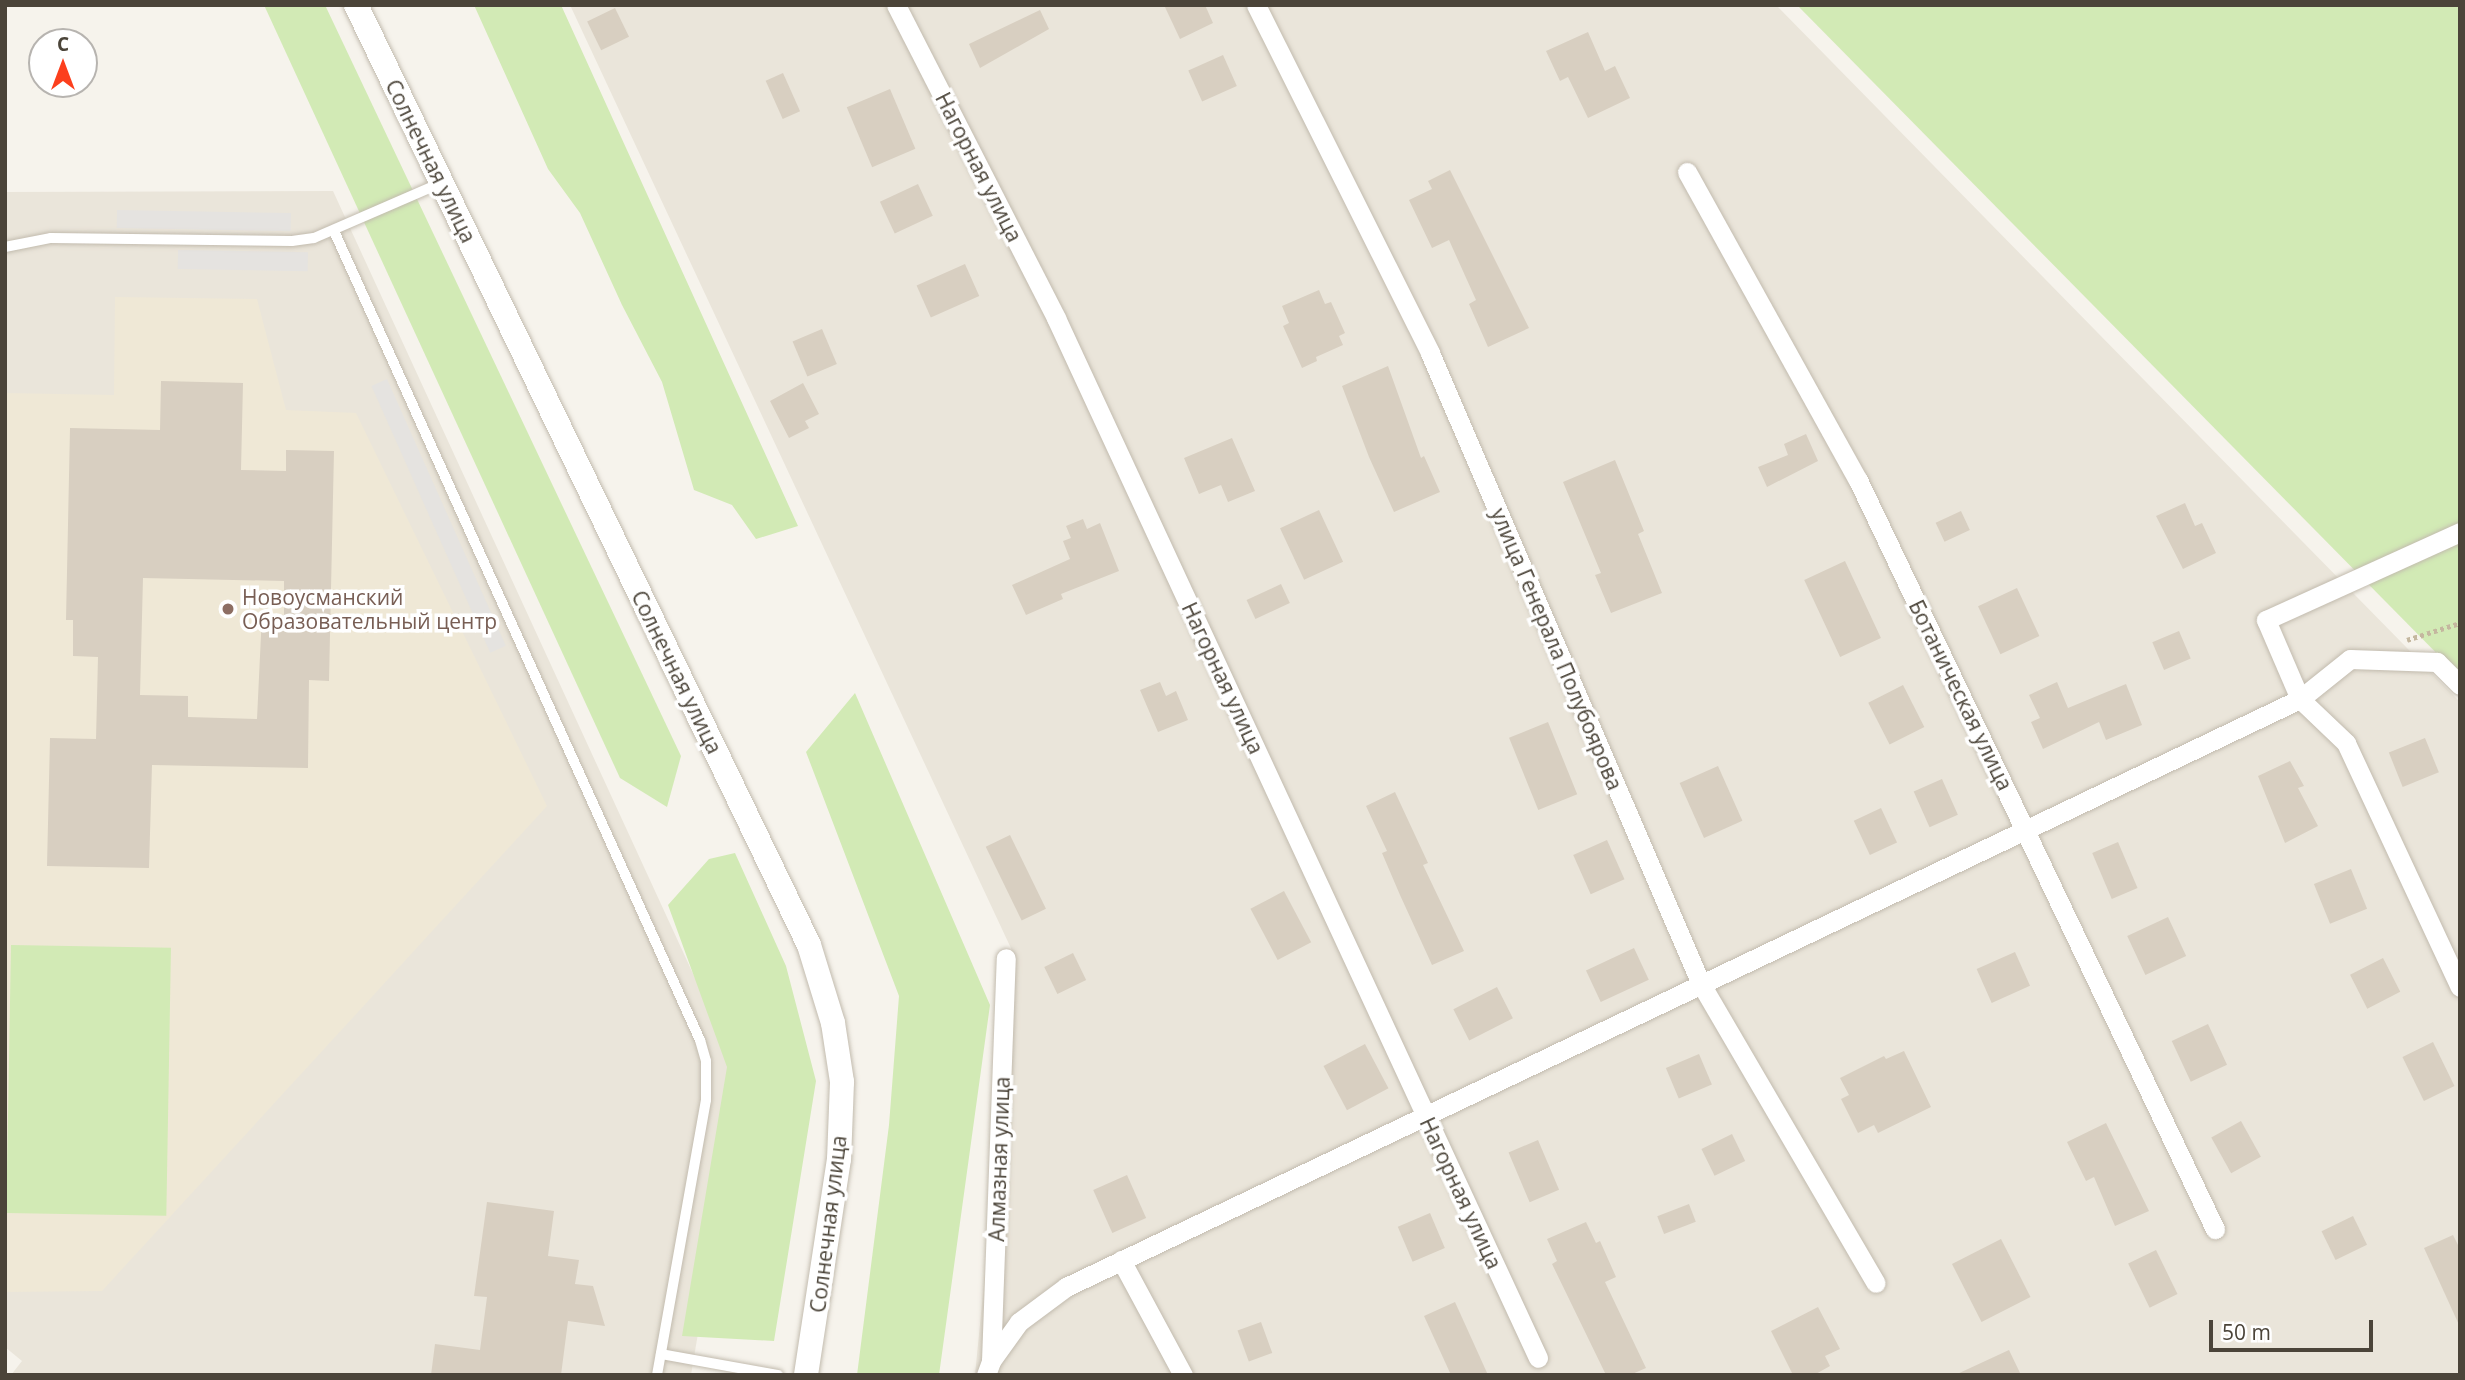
<!DOCTYPE html>
<html>
<head>
<meta charset="utf-8">
<style>
	body { margin:0 }
	#map { position:relative; width:2465px; height:1380px; overflow:hidden; background:#f6f3ec; font-family:"Open Sans",sans-serif }
	div>[style] { position:absolute }
	.residential>* { inset:0; background:#eae5da }
	.education>* { inset:0; background:#efe8d6 }
	.green>* { inset:0; background:#d2eab5; transform-origin:0 0 }
	.parking>* { inset:0; background:#e5e3e0; transform-origin:0 0 }
	.building>* { inset:0; background:#d8cfc1; transform-origin:0 0 }
	.path>* { height:4.5px; margin-top:-2.25px; transform-origin:0; background:repeating-linear-gradient(90deg,#c4b79f 0 3.5px,transparent 0 7px) }
	.roads { filter:drop-shadow(0 0 2px #c2bbae) drop-shadow(0 0 2px #c2bbae) }
	.service>* { height:10px; margin:-5px; padding:0 5px; transform-origin:5px; border-radius:5px; background:#fff }
	.minor>* { height:19px; margin:-9.5px; padding:0 9.5px; transform-origin:9.5px; border-radius:9.5px; background:#fff }
	.tertiary>* { height:24px; margin:-12px; padding:0 12px; transform-origin:12px; border-radius:12px; background:#fff }
	.dots>* { width:19px; height:19px; translate:-50% -50%; box-sizing:border-box; border:4px solid #fff; border-radius:50% }
	span { translate:-50% -50%; white-space:nowrap; text-align:center; line-height:1.15; -webkit-text-stroke:7px #fff; paint-order:stroke }
	.street-label { font-size:21px; color:#4b4439 }
	.education-label { font-size:21px; color:#785e54 }
	.left { translate:0 -50%; text-align:left }
	.frame { position:absolute; inset:0; border:7px solid #4b4439; pointer-events:none }
	.north { position:absolute; left:28px; top:28px; width:70px; height:70px; box-sizing:border-box; background:#fff; border:2px solid #b7b4b0; border-radius:50%; rotate:0deg; font-size:19px; font-weight:700; line-height:28px; text-align:center; color:#4b4439 }
	.north::after { content:''; display:block; margin:auto; width:24px; height:32px; background:#fc3f1d; clip-path:polygon(50% 0,100% 100%,50% 72%,0 100%) }
	.scale { position:absolute; left:2209px; top:1320px; width:164px; height:32px; box-sizing:border-box; border:4px solid #4b4439; border-top:0; padding-left:9px; font-size:21px; line-height:24px; white-space:nowrap; color:#4b4439; -webkit-text-stroke:5px #fff; paint-order:stroke }
</style>
</head>
<body>
<div id="map">
	<div class="residential">
		<div style="clip-path:polygon(570px 5px,1776px 5px,2460px 702px,2460px 1375px,975px 1375px,1016px 959px)"></div>
		<div style="clip-path:polygon(333px 191px,741px 1078px,691px 1375px,11px 1375px,22px 1361px,5px 1347px,5px 192px)"></div>
	</div>
	<div class="education">
		<div style="clip-path:polygon(115px 297px,257px 299px,286px 410px,356px 413px,547px 806px,102px 1291px,5px 1292px,5px 393px,114px 395px)"></div>
	</div>
	<div class="green">
		<div style="clip-path:polygon(264px 5px,325px 5px,681px 756px,667px 807px,620px 778px)"></div>
		<div style="clip-path:polygon(474px 5px,561px 5px,798px 526px,756px 539px,732px 505px,694px 490px,662px 382px,622px 305px,580px 213px,548px 169px)"></div>
		<div style="clip-path:polygon(1797px 5px,2460px 5px,2460px 677px)"></div>
		<div style="clip-path:polygon(855px 693px,990px 1005px,939px 1375px,857px 1375px,889px 1125px,899px 996px,806px 752px)"></div>
		<div style="clip-path:polygon(735px 853px,786px 966px,816px 1081px,774px 1341px,682px 1336px,727px 1067px,668px 905px,709px 859px)"></div>
		<div style="left:11px;top:945px;width:160px;height:268px;rotate:1deg"></div>
	</div>
	<div class="parking">
		<div style="left:117px;top:210px;width:174px;height:18px;rotate:1deg"></div>
		<div style="left:178px;top:250px;width:130px;height:19px;rotate:1deg"></div>
		<div style="left:387px;top:379px;width:292px;height:17px;rotate:66deg"></div>
	</div>
	<div class="building">
		<div style="clip-path:polygon(1164px 5px,1205px 5px,1213px 23px,1180px 39px)"></div>
		<div style="left:615px;top:8px;width:32px;height:31px;rotate:64deg"></div>
		<div style="clip-path:polygon(1040px 10px,1049px 29px,980px 68px,969px 44px)"></div>
		<div style="clip-path:polygon(1588px 32px,1605px 71px,1615px 66px,1630px 98px,1588px 118px,1568px 77px,1560px 81px,1546px 51px)"></div>
		<div style="left:1223px;top:55px;width:34px;height:38px;rotate:66deg"></div>
		<div style="left:783px;top:73px;width:42px;height:19px;rotate:66deg"></div>
		<div style="left:890px;top:89px;width:65px;height:47px;rotate:67deg"></div>
		<div style="clip-path:polygon(1450px 170px,1529px 328px,1488px 347px,1469px 304px,1476px 300px,1449px 240px,1432px 248px,1409px 200px,1432px 189px,1428px 181px)"></div>
		<div style="left:918px;top:184px;width:35px;height:42px;rotate:65deg"></div>
		<div style="left:965px;top:264px;width:35px;height:53px;rotate:66deg"></div>
		<div style="clip-path:polygon(1319px 290px,1325px 304px,1331px 302px,1345px 333px,1339px 336px,1343px 345px,1316px 357px,1317px 361px,1302px 368px,1283px 326px,1289px 323px,1282px 306px)"></div>
		<div style="left:822px;top:329px;width:38px;height:32px;rotate:67deg"></div>
		<div style="clip-path:polygon(1388px 366px,1421px 458px,1424px 456px,1440px 492px,1394px 512px,1369px 457px,1342px 386px)"></div>
		<div style="clip-path:polygon(evenodd,161px 381px,243px 383px,241px 470px,286px 471px,286px 450px,334px 451px,329px 681px,309px 680px,308px 768px,152px 765px,149px 868px,47px 866px,50px 738px,96px 739px,98px 657px,73px 656px,73px 620px,66px 620px,70px 428px,160px 430px,161px 381px,143px 578px,284px 581px,284px 615px,262px 614px,257px 719px,188px 717px,188px 696px,140px 695px,143px 578px)"></div>
		<div style="clip-path:polygon(803px 383px,819px 414px,805px 421px,809px 428px,789px 438px,770px 401px)"></div>
		<div style="clip-path:polygon(1806px 434px,1818px 461px,1767px 487px,1758px 467px,1788px 455px,1784px 444px)"></div>
		<div style="clip-path:polygon(1232px 438px,1255px 491px,1228px 502px,1221px 485px,1199px 494px,1184px 458px)"></div>
		<div style="clip-path:polygon(1615px 460px,1644px 531px,1638px 534px,1662px 593px,1611px 613px,1595px 575px,1601px 573px,1563px 482px)"></div>
		<div style="clip-path:polygon(2185px 503px,2195px 526px,2202px 523px,2216px 553px,2183px 569px,2156px 516px)"></div>
		<div style="left:1319px;top:510px;width:57px;height:43px;rotate:65deg"></div>
		<div style="left:1961px;top:511px;width:21px;height:28px;rotate:65deg"></div>
		<div style="clip-path:polygon(1083px 519px,1087px 529px,1100px 523px,1119px 571px,1061px 594px,1063px 599px,1026px 615px,1012px 585px,1070px 559px,1063px 541px,1071px 538px,1066px 526px)"></div>
		<div style="left:1845px;top:561px;width:85px;height:45px;rotate:65deg"></div>
		<div style="left:1281px;top:584px;width:21px;height:38px;rotate:65deg"></div>
		<div style="left:2017px;top:588px;width:53px;height:43px;rotate:65deg"></div>
		<div style="left:2179px;top:631px;width:30px;height:29px;rotate:67deg"></div>
		<div style="clip-path:polygon(1160px 682px,1166px 696px,1176px 691px,1188px 720px,1158px 732px,1140px 690px)"></div>
		<div style="clip-path:polygon(2057px 682px,2068px 708px,2126px 684px,2142px 725px,2106px 740px,2099px 722px,2043px 749px,2031px 722px,2040px 718px,2029px 695px)"></div>
		<div style="left:1903px;top:685px;width:47px;height:39px;rotate:63deg"></div>
		<div style="left:1548px;top:722px;width:78px;height:42px;rotate:68deg"></div>
		<div style="left:2425px;top:738px;width:37px;height:39px;rotate:68deg"></div>
		<div style="clip-path:polygon(2290px 761px,2304px 786px,2298px 788px,2318px 826px,2285px 843px,2258px 776px)"></div>
		<div style="left:1718px;top:766px;width:60px;height:42px;rotate:66deg"></div>
		<div style="left:1942px;top:779px;width:39px;height:31px;rotate:66deg"></div>
		<div style="clip-path:polygon(1395px 792px,1428px 863px,1423px 865px,1464px 951px,1432px 965px,1400px 895px,1382px 853px,1387px 851px,1366px 806px)"></div>
		<div style="left:1881px;top:808px;width:38px;height:30px;rotate:65deg"></div>
		<div style="left:1010px;top:835px;width:82px;height:27px;rotate:64deg"></div>
		<div style="left:1607px;top:840px;width:43px;height:37px;rotate:66deg"></div>
		<div style="left:2118px;top:842px;width:50px;height:28px;rotate:67deg"></div>
		<div style="left:2351px;top:869px;width:43px;height:40px;rotate:68deg"></div>
		<div style="left:1284px;top:891px;width:58px;height:38px;rotate:62deg"></div>
		<div style="left:2168px;top:917px;width:43px;height:45px;rotate:65deg"></div>
		<div style="left:1634px;top:948px;width:35px;height:53px;rotate:65deg"></div>
		<div style="left:2015px;top:952px;width:37px;height:42px;rotate:66deg"></div>
		<div style="left:1073px;top:953px;width:30px;height:32px;rotate:64deg"></div>
		<div style="left:2383px;top:958px;width:38px;height:37px;rotate:63deg"></div>
		<div style="left:1497px;top:987px;width:35px;height:49px;rotate:63deg"></div>
		<div style="left:2208px;top:1024px;width:45px;height:40px;rotate:65deg"></div>
		<div style="left:2433px;top:1042px;width:49px;height:34px;rotate:64deg"></div>
		<div style="left:1365px;top:1044px;width:50px;height:47px;rotate:62deg"></div>
		<div style="clip-path:polygon(1904px 1051px,1931px 1107px,1878px 1133px,1874px 1125px,1858px 1133px,1841px 1099px,1849px 1095px,1840px 1078px,1884px 1056px,1886px 1059px)"></div>
		<div style="left:1699px;top:1054px;width:33px;height:36px;rotate:67deg"></div>
		<div style="left:2241px;top:1121px;width:41px;height:34px;rotate:61deg"></div>
		<div style="clip-path:polygon(2106px 1123px,2149px 1211px,2115px 1226px,2094px 1177px,2086px 1181px,2067px 1142px)"></div>
		<div style="left:1732px;top:1134px;width:30px;height:34px;rotate:64deg"></div>
		<div style="left:1538px;top:1140px;width:54px;height:32px;rotate:67deg"></div>
		<div style="left:1127px;top:1175px;width:47px;height:37px;rotate:66deg"></div>
		<div style="clip-path:polygon(487px 1202px,554px 1211px,548px 1256px,579px 1260px,575px 1284px,593px 1286px,605px 1326px,568px 1321px,561px 1375px,431px 1375px,435px 1344px,480px 1350px,487px 1297px,474px 1296px)"></div>
		<div style="left:1689px;top:1204px;width:19px;height:34px;rotate:69deg"></div>
		<div style="left:1430px;top:1213px;width:38px;height:35px;rotate:67deg"></div>
		<div style="left:2353px;top:1216px;width:32px;height:35px;rotate:64deg"></div>
		<div style="clip-path:polygon(1586px 1222px,1596px 1243px,1600px 1241px,1616px 1277px,1605px 1282px,1646px 1368px,1630px 1375px,1606px 1375px,1552px 1264px,1557px 1261px,1547px 1239px)"></div>
		<div style="clip-path:polygon(2453px 1235px,2460px 1249px,2460px 1327px,2424px 1248px)"></div>
		<div style="left:2001px;top:1239px;width:65px;height:55px;rotate:63deg"></div>
		<div style="left:2156px;top:1250px;width:49px;height:31px;rotate:64deg"></div>
		<div style="clip-path:polygon(1455px 1302px,1488px 1375px,1451px 1375px,1424px 1316px)"></div>
		<div style="clip-path:polygon(1818px 1307px,1840px 1349px,1825px 1356px,1830px 1366px,1814px 1375px,1793px 1375px,1771px 1331px)"></div>
		<div style="left:1261px;top:1322px;width:33px;height:25px;rotate:70deg"></div>
		<div style="clip-path:polygon(2009px 1350px,2021px 1375px,1955px 1375px)"></div>
	</div>
	<div class="path">
		<div style="left:2407px;top:640px;width:56px;rotate:-17.8deg"></div>
	</div>
	<div class="roads">
		<div class="service">
			<div style="left:334px;top:231px;width:888px;rotate:65.66deg"></div>
			<div style="left:700px;top:1040px;width:22px;rotate:74deg"></div>
			<div style="left:706px;top:1061px;width:39px;rotate:90deg"></div>
			<div style="left:706px;top:1100px;width:279px;rotate:100.1deg"></div>
			<div style="left:5px;top:247px;width:47px;rotate:-11.1deg"></div>
			<div style="left:51px;top:238px;width:241px;rotate:0.7deg"></div>
			<div style="left:292px;top:241px;width:22px;rotate:-8deg"></div>
			<div style="left:314px;top:238px;width:138px;rotate:-23.4deg"></div>
			<div style="left:661px;top:1354px;width:119px;rotate:10.2deg"></div>
		</div>
		<div class="minor">
			<div style="left:896px;top:5px;width:352px;rotate:62.9deg"></div>
			<div style="left:1056px;top:318px;width:1146px;rotate:65.13deg"></div>
			<div style="left:1256px;top:5px;width:389px;rotate:63.4deg"></div>
			<div style="left:1430px;top:353px;width:687px;rotate:66.76deg"></div>
			<div style="left:1701px;top:984px;width:346px;rotate:59.7deg"></div>
			<div style="left:1687px;top:172px;width:352px;rotate:61deg"></div>
			<div style="left:1858px;top:480px;width:830px;rotate:64.52deg"></div>
			<div style="left:2460px;top:685px;width:33px;rotate:-135deg"></div>
			<div style="left:2437px;top:662px;width:87px;rotate:-178deg"></div>
			<div style="left:2350px;top:659px;width:64px;rotate:141.3deg"></div>
			<div style="left:2300px;top:699px;width:64px;rotate:43.7deg"></div>
			<div style="left:2346px;top:743px;width:269px;rotate:65deg"></div>
			<div style="left:1121px;top:1260px;width:131px;rotate:61.7deg"></div>
			<div style="left:991px;top:1361px;width:403px;rotate:-87.9deg"></div>
			<div style="left:986px;top:1375px;width:15px;rotate:-70deg"></div>
			<div style="left:991px;top:1361px;width:48px;rotate:-54.3deg"></div>
			<div style="left:1019px;top:1322px;width:59px;rotate:-36.7deg"></div>
			<div style="left:1066px;top:1287px;width:1367px;rotate:-25.48deg"></div>
			<div style="left:2300px;top:699px;width:86px;rotate:-113.3deg"></div>
			<div style="left:2266px;top:620px;width:213px;rotate:-24.4deg"></div>
		</div>
		<div class="tertiary">
			<div style="left:356px;top:5px;width:1043px;rotate:64.27deg"></div>
			<div style="left:809px;top:945px;width:82px;rotate:72.9deg"></div>
			<div style="left:833px;top:1023px;width:60px;rotate:81.3deg"></div>
			<div style="left:842px;top:1082px;width:77px;rotate:92.2deg"></div>
			<div style="left:839px;top:1159px;width:219px;rotate:98.7deg"></div>
		</div>
	</div>
	<div class="dots">
		<div style="left:228px;top:609px;background:#8d6e63"></div>
	</div>
	<div class="street-label">
		<span style="left:431px;top:161px;rotate:64deg">Солнечная улица</span>
		<span style="left:979px;top:167px;rotate:63deg">Нагорная улица</span>
		<span style="left:1557px;top:649px;rotate:67deg">улица Генерала Полубоярова</span>
		<span style="left:677px;top:672px;rotate:64deg">Солнечная улица</span>
		<span style="left:1223px;top:678px;rotate:65deg">Нагорная улица</span>
		<span style="left:1961px;top:695px;rotate:64deg">Ботаническая улица</span>
		<span style="left:999px;top:1159px;rotate:-88deg">Алмазная улица</span>
		<span style="left:1461px;top:1193px;rotate:65deg">Нагорная улица</span>
		<span style="left:828px;top:1224px;rotate:-83deg">Солнечная улица</span>
	</div>
	<div class="education-label">
		<span class="left" style="left:242px;top:609px">Новоусманский<br>Образовательный центр</span>
	</div>
	<div class="frame"></div>
	<div class="north">С</div>
	<div class="scale">50 m</div>
</div>
</body>
</html>
